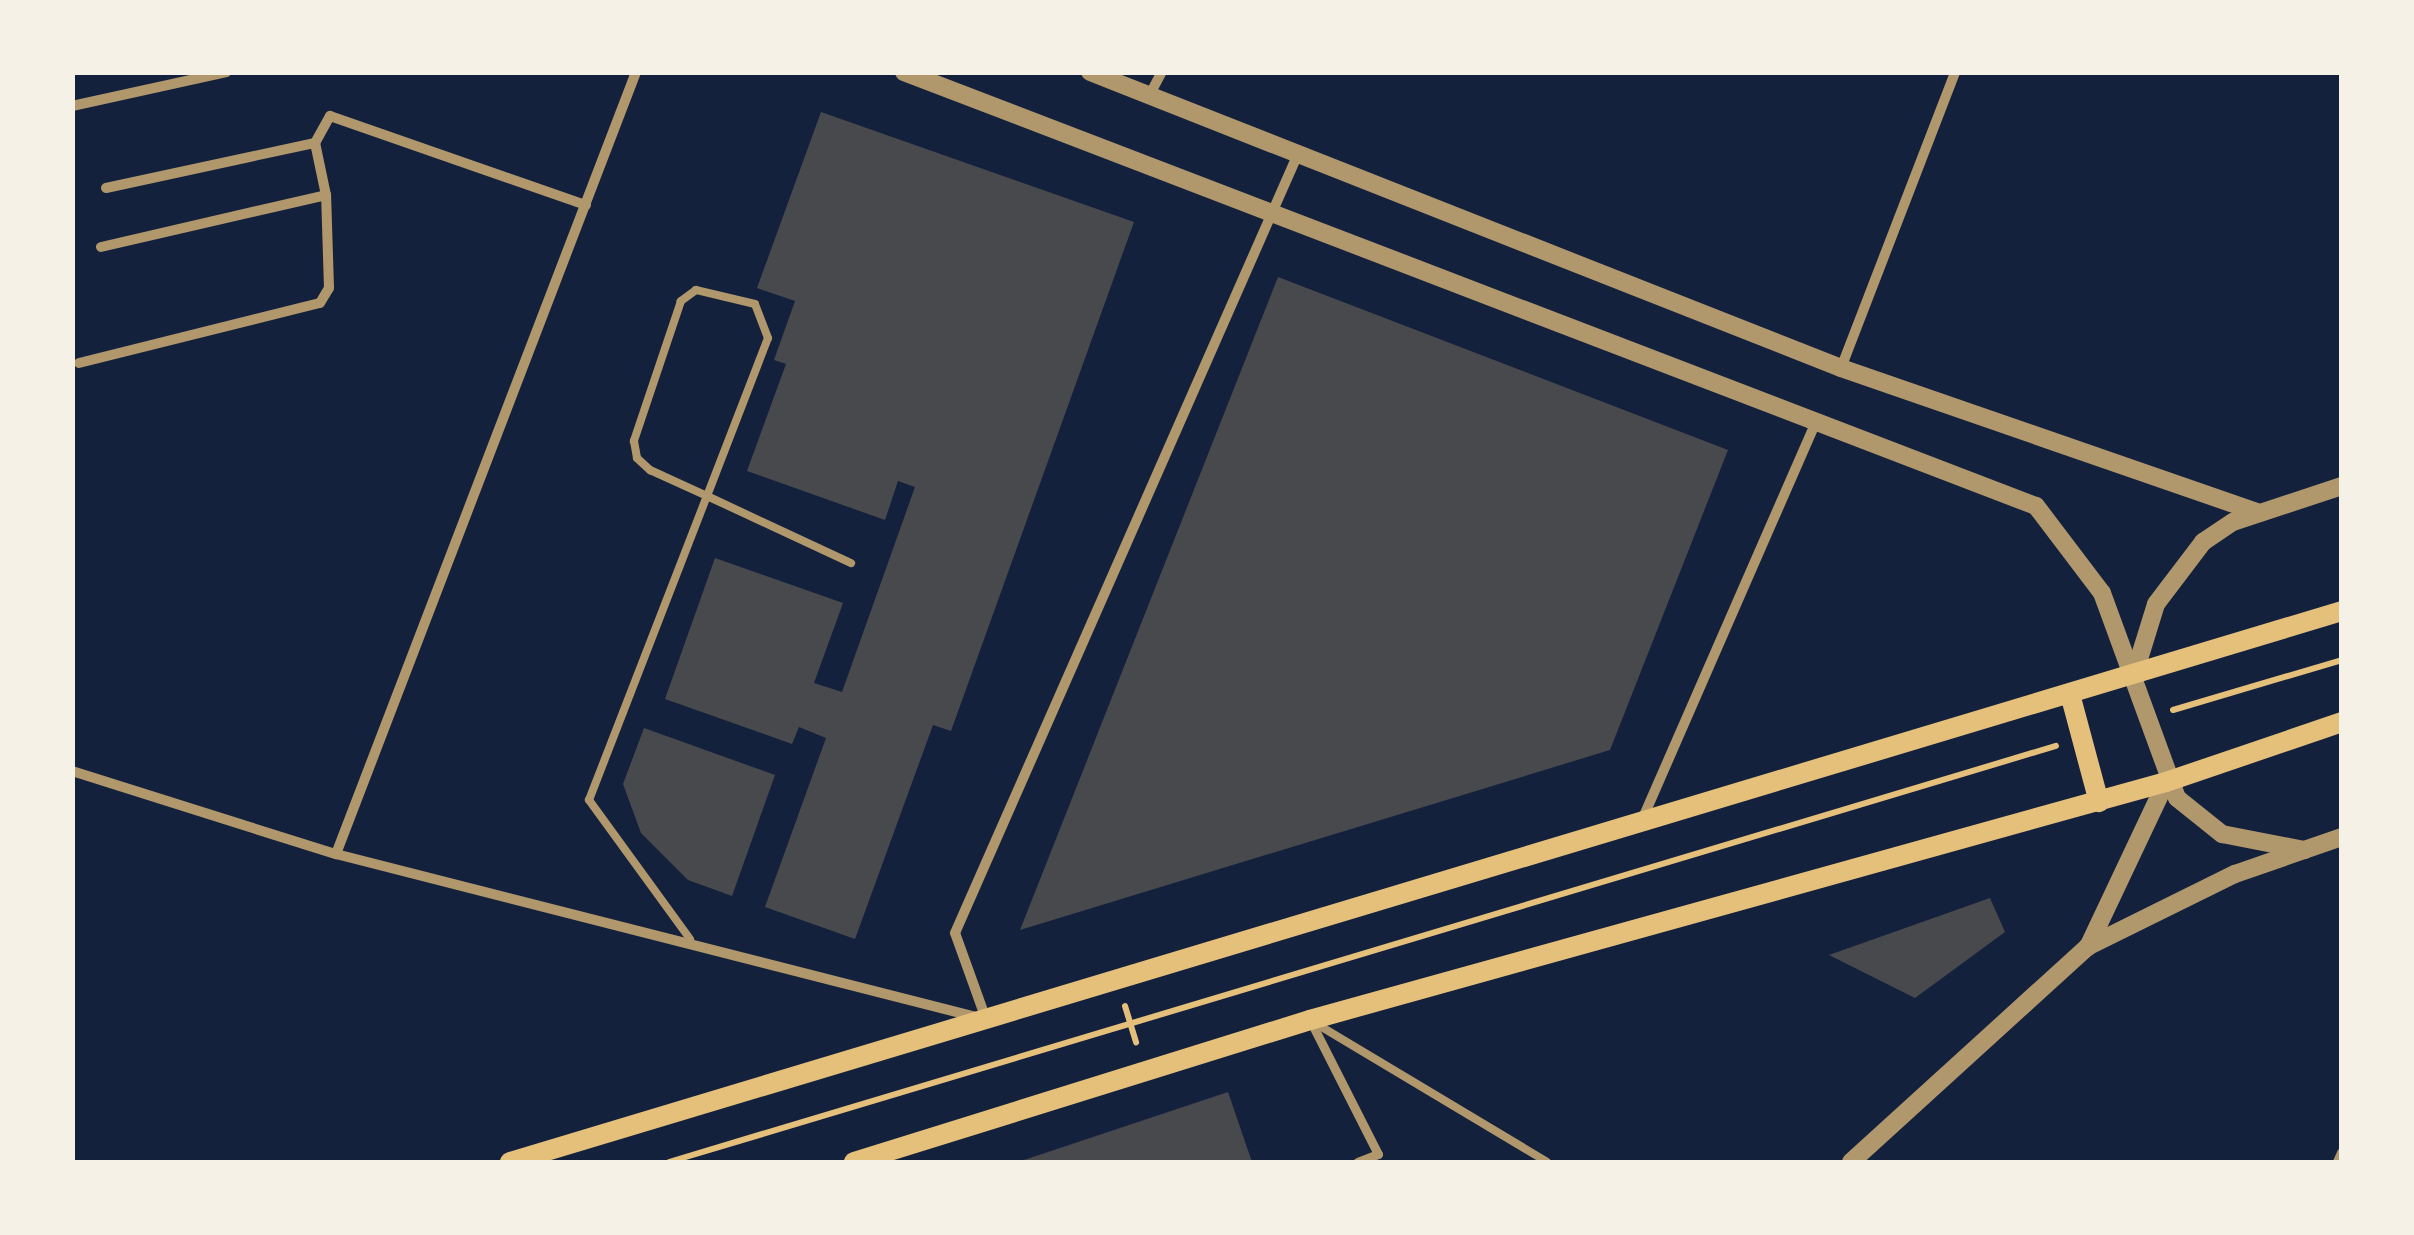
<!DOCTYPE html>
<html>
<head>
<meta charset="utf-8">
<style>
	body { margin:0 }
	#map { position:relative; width:2414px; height:1235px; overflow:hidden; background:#14213d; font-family:Cabin,sans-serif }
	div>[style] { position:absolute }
	.building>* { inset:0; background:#48494c }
	.path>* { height:6px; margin:-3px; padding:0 3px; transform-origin:3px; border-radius:3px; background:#e5c07b }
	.service>* { height:8px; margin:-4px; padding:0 4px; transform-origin:4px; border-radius:4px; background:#b1986c }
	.pedestrian>* { height:9px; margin:-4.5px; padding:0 4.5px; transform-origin:4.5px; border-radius:4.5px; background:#b1986c }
	.minor>* { height:10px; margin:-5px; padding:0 5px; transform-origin:5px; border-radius:5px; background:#b1986c }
	.tertiary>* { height:18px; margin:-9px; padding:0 9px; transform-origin:9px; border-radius:9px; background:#b1986c }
	.secondary>* { height:20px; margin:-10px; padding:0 10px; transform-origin:10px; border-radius:10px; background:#e5c07b }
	span { translate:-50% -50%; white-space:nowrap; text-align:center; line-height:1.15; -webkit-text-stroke:8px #f6f1e7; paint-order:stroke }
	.frame { position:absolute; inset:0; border:75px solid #f6f1e7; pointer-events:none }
</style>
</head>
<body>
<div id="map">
	<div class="building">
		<div style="clip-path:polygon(821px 112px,1134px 222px,951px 731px,933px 725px,855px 939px,765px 907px,826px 738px,799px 727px,792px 744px,665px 699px,715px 558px,843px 603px,814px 683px,842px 692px,915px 487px,898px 481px,885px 520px,747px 471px,786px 364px,774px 360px,795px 301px,757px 288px)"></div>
		<div style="clip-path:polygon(1278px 277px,1728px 450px,1610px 750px,1020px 930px)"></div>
		<div style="clip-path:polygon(644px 728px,775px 775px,732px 896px,688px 880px,641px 833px,623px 784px)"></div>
		<div style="clip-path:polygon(1990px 898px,2005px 932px,1915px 998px,1829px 955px)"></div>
		<div style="clip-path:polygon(1228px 1092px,1252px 1162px,1018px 1162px)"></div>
	</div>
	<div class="path">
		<div style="left:2173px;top:710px;width:176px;rotate:-16.5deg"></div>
		<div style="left:1125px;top:1006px;width:38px;rotate:73deg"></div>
		<div style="left:669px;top:1162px;width:1448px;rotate:-16.7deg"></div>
	</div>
	<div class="service">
		<div style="left:690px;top:939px;width:172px;rotate:-126deg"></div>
		<div style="left:589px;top:800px;width:326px;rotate:-68.8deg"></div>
		<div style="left:707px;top:496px;width:169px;rotate:-68.9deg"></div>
		<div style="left:768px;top:338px;width:36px;rotate:-111deg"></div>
		<div style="left:755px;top:304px;width:61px;rotate:-166.7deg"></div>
		<div style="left:696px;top:290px;width:19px;rotate:144deg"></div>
		<div style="left:681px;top:301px;width:148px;rotate:108.6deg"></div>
		<div style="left:634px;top:441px;width:17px;rotate:80deg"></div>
		<div style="left:637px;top:458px;width:18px;rotate:43deg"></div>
		<div style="left:650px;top:470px;width:63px;rotate:24.5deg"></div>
		<div style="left:707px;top:496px;width:159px;rotate:25deg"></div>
		<div style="left:1315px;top:1023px;width:270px;rotate:30.9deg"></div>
	</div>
	<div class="pedestrian">
		<div style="left:1311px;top:1022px;width:148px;rotate:63.1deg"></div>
		<div style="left:1378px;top:1154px;width:22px;rotate:159deg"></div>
	</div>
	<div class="minor">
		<div style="left:1149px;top:96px;width:27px;rotate:-62deg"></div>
		<div style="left:72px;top:106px;width:158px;rotate:-12.4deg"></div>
		<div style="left:106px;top:188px;width:214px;rotate:-12.2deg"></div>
		<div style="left:101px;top:247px;width:231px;rotate:-13deg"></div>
		<div style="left:79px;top:363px;width:248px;rotate:-14deg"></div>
		<div style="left:320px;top:303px;width:17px;rotate:-59deg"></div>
		<div style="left:329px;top:288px;width:93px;rotate:-91.8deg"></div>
		<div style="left:326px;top:195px;width:53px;rotate:-101.9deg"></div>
		<div style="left:315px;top:143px;width:31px;rotate:-61deg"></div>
		<div style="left:330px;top:116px;width:271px;rotate:19.2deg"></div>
		<div style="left:1841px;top:368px;width:317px;rotate:-68.9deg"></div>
		<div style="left:72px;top:771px;width:277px;rotate:17.5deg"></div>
		<div style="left:336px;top:854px;width:660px;rotate:14.29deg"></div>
		<div style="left:1642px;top:820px;width:429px;rotate:-66.4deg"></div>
		<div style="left:336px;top:854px;width:838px;rotate:-69.01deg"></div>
		<div style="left:986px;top:1019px;width:91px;rotate:-109.8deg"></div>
		<div style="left:955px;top:933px;width:851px;rotate:-66.24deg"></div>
		<div style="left:2338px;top:1162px;width:10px;rotate:-66deg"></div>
	</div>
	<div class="tertiary">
		<div style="left:904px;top:72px;width:1212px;rotate:20.98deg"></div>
		<div style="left:2036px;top:506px;width:109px;rotate:52.8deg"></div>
		<div style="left:2102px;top:593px;width:218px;rotate:69.9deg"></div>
		<div style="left:2177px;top:798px;width:58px;rotate:38.7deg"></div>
		<div style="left:2222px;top:834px;width:84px;rotate:11deg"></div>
		<div style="left:1090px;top:72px;width:807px;rotate:21.51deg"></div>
		<div style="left:1841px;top:368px;width:440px;rotate:19.1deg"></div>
		<div style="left:2135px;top:672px;width:71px;rotate:-72.8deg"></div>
		<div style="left:2156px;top:604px;width:78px;rotate:-52.8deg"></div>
		<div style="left:2203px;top:542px;width:36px;rotate:-34deg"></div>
		<div style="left:2233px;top:522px;width:115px;rotate:-18.3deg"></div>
		<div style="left:2088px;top:947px;width:183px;rotate:-64.7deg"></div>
		<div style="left:1851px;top:1162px;width:319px;rotate:-42.3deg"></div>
		<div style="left:2087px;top:947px;width:165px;rotate:-26.3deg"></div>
		<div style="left:2235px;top:874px;width:113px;rotate:-19.1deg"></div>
	</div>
	<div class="secondary">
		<div style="left:2070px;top:694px;width:112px;rotate:75deg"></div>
		<div style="left:510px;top:1162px;width:1913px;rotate:-16.74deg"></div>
		<div style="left:854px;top:1162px;width:478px;rotate:-17.3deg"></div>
		<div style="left:1310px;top:1020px;width:888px;rotate:-15.54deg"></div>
		<div style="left:2166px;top:782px;width:186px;rotate:-18.8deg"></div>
	</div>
	<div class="frame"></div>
</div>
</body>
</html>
